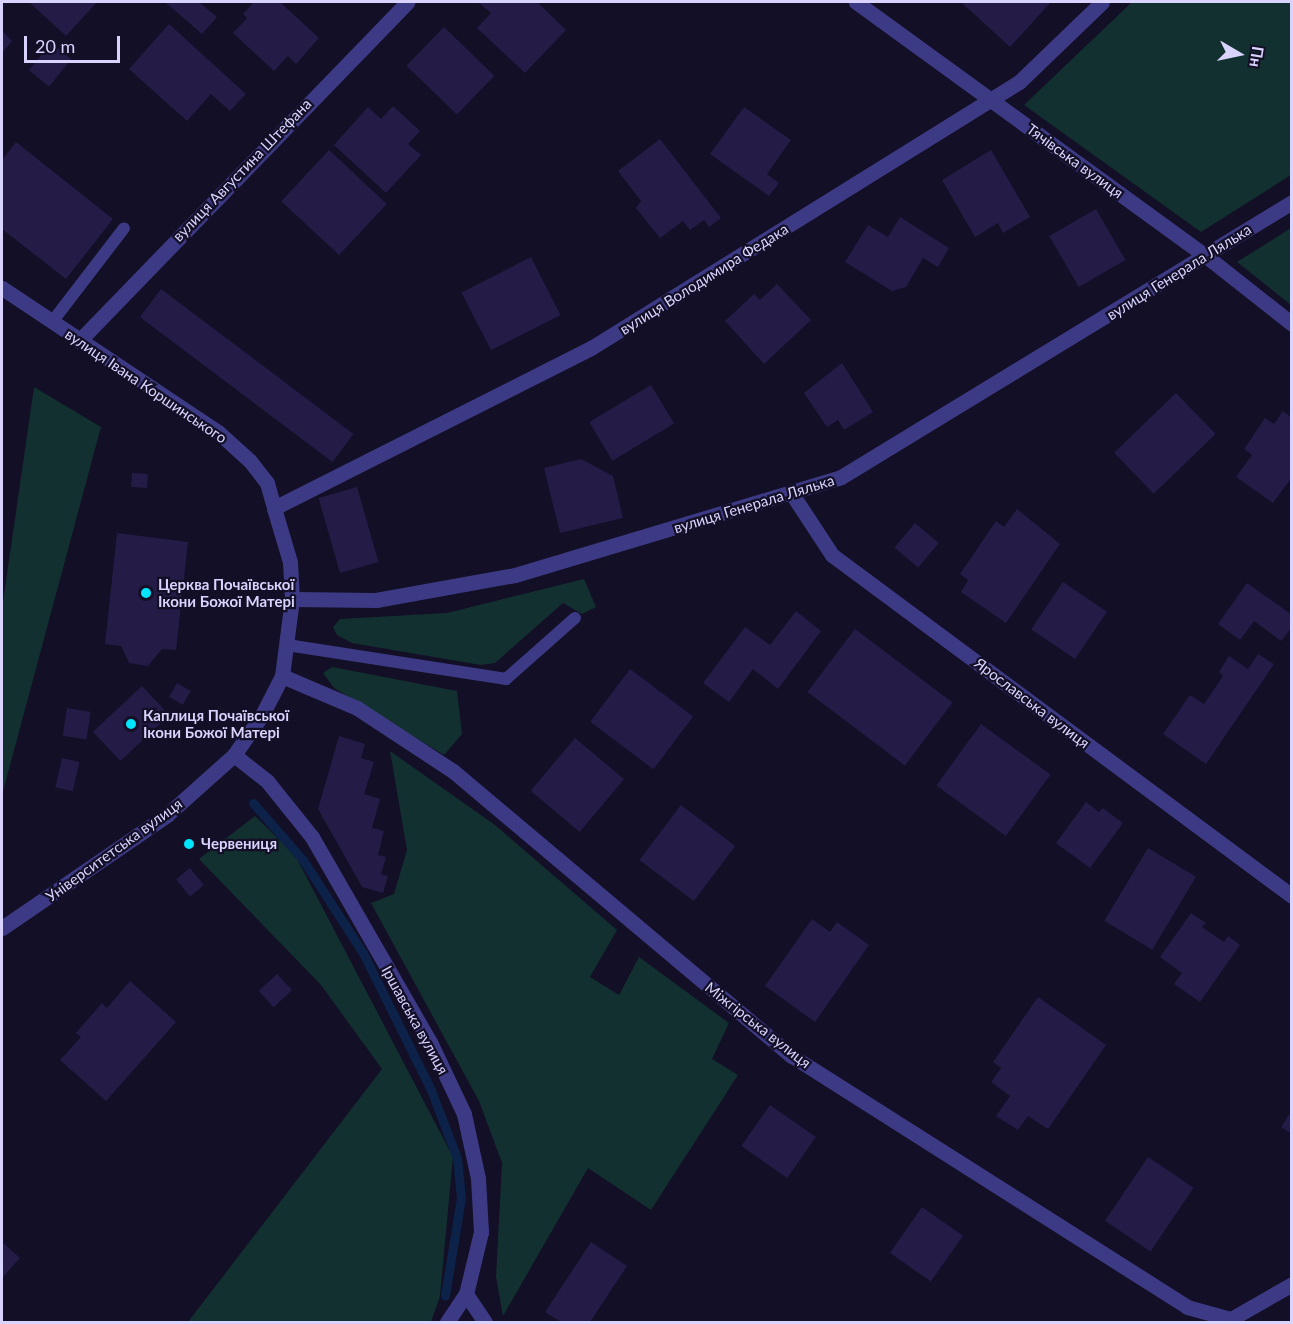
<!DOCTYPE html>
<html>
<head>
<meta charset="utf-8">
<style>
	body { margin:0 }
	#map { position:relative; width:1293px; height:1324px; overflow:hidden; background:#130f26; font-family:Lato,sans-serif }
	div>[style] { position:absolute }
	.green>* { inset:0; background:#12302f }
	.stream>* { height:9px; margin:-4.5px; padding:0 4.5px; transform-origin:4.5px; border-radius:4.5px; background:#0c2248 }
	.building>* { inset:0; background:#241b47; transform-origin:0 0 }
	.service>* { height:12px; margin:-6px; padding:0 6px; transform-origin:6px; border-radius:6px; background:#3d3a85 }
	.minor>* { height:15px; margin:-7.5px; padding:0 7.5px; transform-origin:7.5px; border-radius:7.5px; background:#3d3a85 }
	.tertiary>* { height:15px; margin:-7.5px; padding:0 7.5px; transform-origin:7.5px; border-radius:7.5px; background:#3d3a85 }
	.dots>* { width:16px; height:16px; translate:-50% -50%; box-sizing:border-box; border:3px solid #130f26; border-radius:50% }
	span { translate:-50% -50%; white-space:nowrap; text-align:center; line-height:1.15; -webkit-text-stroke:4.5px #130f26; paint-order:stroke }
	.street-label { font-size:15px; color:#d9d4ff }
	.poi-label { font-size:15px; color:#d9d4ff; font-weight:700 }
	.left { translate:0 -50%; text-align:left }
	.frame { position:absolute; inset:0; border:3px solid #d9d4ff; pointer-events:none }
	.north { position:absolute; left:1209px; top:24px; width:60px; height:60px; -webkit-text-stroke:4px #130f26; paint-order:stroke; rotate:99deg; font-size:16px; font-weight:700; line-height:24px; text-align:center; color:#d9d4ff }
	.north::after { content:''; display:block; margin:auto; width:21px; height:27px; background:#d9d4ff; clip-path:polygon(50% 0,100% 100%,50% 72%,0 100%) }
	.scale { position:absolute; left:24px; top:36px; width:96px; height:27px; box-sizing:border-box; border:3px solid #d9d4ff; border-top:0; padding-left:8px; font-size:18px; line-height:21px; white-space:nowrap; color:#d9d4ff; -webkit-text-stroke:4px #130f26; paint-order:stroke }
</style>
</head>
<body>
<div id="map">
	<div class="green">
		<div style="clip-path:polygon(1132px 2px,1291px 2px,1291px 175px,1201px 232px,1024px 105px)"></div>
		<div style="clip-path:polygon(1291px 228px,1291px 305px,1237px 262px)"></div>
		<div style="clip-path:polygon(34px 387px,101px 427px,2px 795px,2px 609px)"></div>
		<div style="clip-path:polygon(584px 579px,596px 607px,582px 614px,563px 603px,495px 663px,481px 665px,352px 643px,337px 635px,333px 627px,340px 619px,447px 613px)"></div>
		<div style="clip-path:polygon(332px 667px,457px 691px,462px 734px,444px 755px,334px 688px,323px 673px)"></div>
		<div style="clip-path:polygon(390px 751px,495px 825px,617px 930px,590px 977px,619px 995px,639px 957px,729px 1023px,712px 1059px,738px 1075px,651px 1210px,588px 1168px,503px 1316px,496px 1277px,502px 1163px,479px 1101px,371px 903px,394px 894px,407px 850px)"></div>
		<div style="clip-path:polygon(255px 816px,295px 855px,453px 1157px,440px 1296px,431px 1322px,188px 1322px,382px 1069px,321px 985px,199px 859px)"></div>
	</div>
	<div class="stream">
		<div style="left:253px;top:803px;width:76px;rotate:48.7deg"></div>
		<div style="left:303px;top:860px;width:111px;rotate:57.2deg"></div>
		<div style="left:363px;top:953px;width:153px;rotate:63.6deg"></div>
		<div style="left:431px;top:1090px;width:73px;rotate:69.1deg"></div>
		<div style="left:457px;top:1158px;width:40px;rotate:84.3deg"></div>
		<div style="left:461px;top:1198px;width:99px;rotate:99.3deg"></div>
	</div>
	<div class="building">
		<div style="clip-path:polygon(29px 2px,97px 2px,66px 36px)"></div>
		<div style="clip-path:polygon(165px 2px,199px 2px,217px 17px,202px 34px)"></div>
		<div style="clip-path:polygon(254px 2px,280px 2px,319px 38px,296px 64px,288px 56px,274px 71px,233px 33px,247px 18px,243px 14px)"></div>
		<div style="clip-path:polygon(478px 2px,537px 2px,566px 30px,525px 73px,477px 28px,491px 13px)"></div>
		<div style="clip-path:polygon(961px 2px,1051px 2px,1010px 47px)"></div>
		<div style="clip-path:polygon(169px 24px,246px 94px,230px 111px,211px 94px,187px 121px,129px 69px)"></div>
		<div style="left:444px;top:27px;width:70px;height:54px;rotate:44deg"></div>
		<div style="clip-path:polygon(2px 31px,12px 41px,2px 53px)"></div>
		<div style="left:51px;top:43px;width:26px;height:35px;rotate:39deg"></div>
		<div style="clip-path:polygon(393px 106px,420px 131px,408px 144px,421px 155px,386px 193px,334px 145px,368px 107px,381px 119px)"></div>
		<div style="clip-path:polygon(744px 107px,791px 140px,767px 174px,779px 183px,769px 196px,710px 154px)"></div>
		<div style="clip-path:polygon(660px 139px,721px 218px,709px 227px,704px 220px,690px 230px,683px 221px,660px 238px,636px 208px,641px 201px,618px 171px)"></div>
		<div style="clip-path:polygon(16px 142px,113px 219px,66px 279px,2px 229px,2px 160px)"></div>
		<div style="left:329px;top:150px;width:79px;height:70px;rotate:43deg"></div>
		<div style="clip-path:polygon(991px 150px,1030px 217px,1003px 233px,998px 223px,975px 237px,942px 180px)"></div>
		<div style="left:1096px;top:209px;width:59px;height:54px;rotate:60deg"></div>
		<div style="clip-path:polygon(900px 217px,949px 248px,938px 267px,923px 258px,906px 287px,892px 291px,845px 262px,868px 225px,888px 237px)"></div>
		<div style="left:531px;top:257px;width:65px;height:78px;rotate:63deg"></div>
		<div style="clip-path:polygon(777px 284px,811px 320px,764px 364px,725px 321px,754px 294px,760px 300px)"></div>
		<div style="left:161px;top:289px;width:241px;height:35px;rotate:37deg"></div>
		<div style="clip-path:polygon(842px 363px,873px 412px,844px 430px,838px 420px,827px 427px,804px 393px)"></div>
		<div style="left:651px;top:385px;width:45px;height:72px;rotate:59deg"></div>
		<div style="left:1176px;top:393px;width:57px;height:86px;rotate:46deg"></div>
		<div style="clip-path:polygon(1283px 411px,1292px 418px,1292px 477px,1273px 503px,1236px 477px,1252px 455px,1244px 449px,1265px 418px,1274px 424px)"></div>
		<div style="clip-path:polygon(581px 459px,613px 476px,623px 518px,560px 533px,544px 468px)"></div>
		<div style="left:132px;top:473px;width:16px;height:14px;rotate:4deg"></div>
		<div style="left:357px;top:487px;width:78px;height:40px;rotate:74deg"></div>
		<div style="clip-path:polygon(1017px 509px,1060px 544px,1006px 623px,961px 592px,968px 580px,960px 574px,996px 521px,1004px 527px)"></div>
		<div style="left:915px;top:523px;width:31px;height:32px;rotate:40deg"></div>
		<div style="clip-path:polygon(117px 533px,188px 542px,176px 650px,162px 649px,148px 666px,129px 663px,121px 646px,105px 644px)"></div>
		<div style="left:1063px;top:582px;width:53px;height:57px;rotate:34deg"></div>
		<div style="clip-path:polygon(1247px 583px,1292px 615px,1292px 627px,1281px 641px,1254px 621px,1240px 640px,1218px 624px)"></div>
		<div style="clip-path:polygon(796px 611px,821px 631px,778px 689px,753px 669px,729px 702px,703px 683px,745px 627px,770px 645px)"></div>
		<div style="left:855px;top:629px;width:122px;height:79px;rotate:37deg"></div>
		<div style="clip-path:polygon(1258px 654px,1274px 664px,1206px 764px,1163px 734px,1190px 695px,1204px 704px,1223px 676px,1219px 672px,1229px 656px,1248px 669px)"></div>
		<div style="left:630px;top:669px;width:79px;height:66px;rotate:37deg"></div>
		<div style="left:177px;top:683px;width:16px;height:16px;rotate:30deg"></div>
		<div style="left:142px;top:686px;width:40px;height:67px;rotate:47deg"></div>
		<div style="left:67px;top:708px;width:24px;height:28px;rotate:9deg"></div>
		<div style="left:981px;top:724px;width:86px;height:76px;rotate:36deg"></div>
		<div style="clip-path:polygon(339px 736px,365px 744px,361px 758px,374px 762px,364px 794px,380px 799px,372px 828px,384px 831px,378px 855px,386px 857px,381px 874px,388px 876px,383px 893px,362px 887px,318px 809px)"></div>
		<div style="left:575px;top:738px;width:64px;height:69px;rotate:40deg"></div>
		<div style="left:62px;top:758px;width:18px;height:30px;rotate:13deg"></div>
		<div style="clip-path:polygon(1086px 802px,1099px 812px,1103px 808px,1123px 823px,1090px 868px,1056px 843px)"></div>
		<div style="left:681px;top:805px;width:68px;height:69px;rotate:37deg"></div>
		<div style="left:1148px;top:848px;width:56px;height:85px;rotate:31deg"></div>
		<div style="left:190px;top:868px;width:22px;height:18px;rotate:51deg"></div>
		<div style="clip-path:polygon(1191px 913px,1206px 923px,1202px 927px,1224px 942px,1228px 936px,1240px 945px,1200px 1002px,1174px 984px,1182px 973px,1160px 957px)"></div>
		<div style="clip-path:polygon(812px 919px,830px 932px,837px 922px,869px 945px,815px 1022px,765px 986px)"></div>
		<div style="left:277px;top:974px;width:22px;height:25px;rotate:47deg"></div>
		<div style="clip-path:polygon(130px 981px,176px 1022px,106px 1101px,60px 1060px,81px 1037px,76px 1033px,102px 1003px,107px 1008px)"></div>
		<div style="clip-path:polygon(1038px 997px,1106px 1045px,1048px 1129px,1028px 1116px,1018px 1130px,996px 1116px,1010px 1096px,991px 1082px,1001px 1068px,993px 1062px)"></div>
		<div style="left:770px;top:1105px;width:56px;height:50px;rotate:35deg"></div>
		<div style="clip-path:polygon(1292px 1110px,1292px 1134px,1281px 1127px)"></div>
		<div style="left:1148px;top:1157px;width:55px;height:77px;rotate:34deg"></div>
		<div style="left:922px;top:1207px;width:50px;height:56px;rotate:35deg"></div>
		<div style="clip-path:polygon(2px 1242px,20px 1258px,2px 1278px)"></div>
		<div style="clip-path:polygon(591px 1242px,627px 1266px,590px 1322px,561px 1322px,545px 1312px)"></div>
	</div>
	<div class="service">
		<div style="left:52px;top:322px;width:118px;rotate:-52.5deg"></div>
		<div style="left:287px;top:645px;width:222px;rotate:8.8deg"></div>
		<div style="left:506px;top:679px;width:92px;rotate:-41.5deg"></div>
	</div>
	<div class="minor">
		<div style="left:856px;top:2px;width:432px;rotate:36deg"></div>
		<div style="left:1206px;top:256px;width:110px;rotate:38.3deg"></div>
		<div style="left:79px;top:341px;width:472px;rotate:-45.9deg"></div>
		<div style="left:792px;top:494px;width:73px;rotate:56.7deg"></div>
		<div style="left:832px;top:555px;width:573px;rotate:36.55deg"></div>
		<div style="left:274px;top:508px;width:355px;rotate:-26.8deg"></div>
		<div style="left:591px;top:348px;width:504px;rotate:-31.86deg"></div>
		<div style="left:1019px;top:82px;width:115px;rotate:-43.9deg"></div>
		<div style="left:282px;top:676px;width:82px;rotate:23.1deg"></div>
		<div style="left:357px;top:708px;width:115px;rotate:33.3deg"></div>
		<div style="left:453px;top:771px;width:443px;rotate:40.1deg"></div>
		<div style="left:792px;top:1056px;width:468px;rotate:32.4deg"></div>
		<div style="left:1187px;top:1307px;width:46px;rotate:15.3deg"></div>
		<div style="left:1231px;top:1319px;width:70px;rotate:-29.8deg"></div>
		<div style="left:234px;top:755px;width:42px;rotate:38.2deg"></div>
		<div style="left:267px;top:781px;width:72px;rotate:51.2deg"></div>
		<div style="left:312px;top:837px;width:237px;rotate:60.1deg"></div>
		<div style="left:430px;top:1042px;width:80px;rotate:64.7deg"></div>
		<div style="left:464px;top:1114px;width:66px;rotate:77.7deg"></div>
		<div style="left:478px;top:1178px;width:54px;rotate:86.8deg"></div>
		<div style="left:481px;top:1232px;width:64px;rotate:103.6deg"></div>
		<div style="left:466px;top:1294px;width:34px;rotate:56deg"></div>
		<div style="left:447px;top:1322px;width:34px;rotate:-56deg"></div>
	</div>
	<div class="tertiary">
		<div style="left:2px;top:288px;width:260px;rotate:33.7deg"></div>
		<div style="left:218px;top:432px;width:43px;rotate:42.2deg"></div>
		<div style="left:250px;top:461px;width:28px;rotate:52deg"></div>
		<div style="left:267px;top:483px;width:26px;rotate:74deg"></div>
		<div style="left:274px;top:508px;width:56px;rotate:73.5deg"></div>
		<div style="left:290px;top:562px;width:37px;rotate:87deg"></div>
		<div style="left:292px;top:599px;width:78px;rotate:97.4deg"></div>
		<div style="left:282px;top:676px;width:44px;rotate:117.1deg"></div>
		<div style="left:262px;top:715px;width:49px;rotate:125deg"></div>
		<div style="left:234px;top:755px;width:90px;rotate:138.2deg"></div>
		<div style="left:167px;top:815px;width:200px;rotate:145.6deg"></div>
		<div style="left:292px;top:599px;width:84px;rotate:0.7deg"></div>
		<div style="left:376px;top:600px;width:141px;rotate:-10.2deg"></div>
		<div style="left:515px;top:575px;width:340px;rotate:-16.7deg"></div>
		<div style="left:841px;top:477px;width:528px;rotate:-31.37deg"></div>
	</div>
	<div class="dots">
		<div style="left:146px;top:593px;background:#00e5ff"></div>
		<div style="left:131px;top:724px;background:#00e5ff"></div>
		<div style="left:189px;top:844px;background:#00e5ff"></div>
	</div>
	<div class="street-label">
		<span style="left:1075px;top:161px;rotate:36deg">Тячівська вулиця</span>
		<span style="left:242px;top:170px;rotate:-46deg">вулиця Августина Штефана</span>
		<span style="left:1179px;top:272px;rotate:-32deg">вулиця Генерала Лялька</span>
		<span style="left:704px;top:279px;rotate:-32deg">вулиця Володимира Федака</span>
		<span style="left:146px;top:386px;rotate:34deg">вулиця Івана Коршинського</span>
		<span style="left:754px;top:504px;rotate:-17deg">вулиця Генерала Лялька</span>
		<span style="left:1032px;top:703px;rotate:37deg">Ярославська вулиця</span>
		<span style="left:114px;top:850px;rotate:-36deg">Університетська вулиця</span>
		<span style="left:415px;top:1020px;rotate:61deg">Іршавська вулиця</span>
		<span style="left:758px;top:1025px;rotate:38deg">Міжгірська вулиця</span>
	</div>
	<div class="poi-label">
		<span class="left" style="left:158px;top:593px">Церква Почаївської<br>Ікони Божої Матері</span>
		<span class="left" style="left:143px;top:724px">Каплиця Почаївської<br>Ікони Божої Матері</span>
		<span class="left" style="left:201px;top:844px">Червениця</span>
	</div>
	<div class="frame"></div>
	<div class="north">Пн</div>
	<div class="scale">20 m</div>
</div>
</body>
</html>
